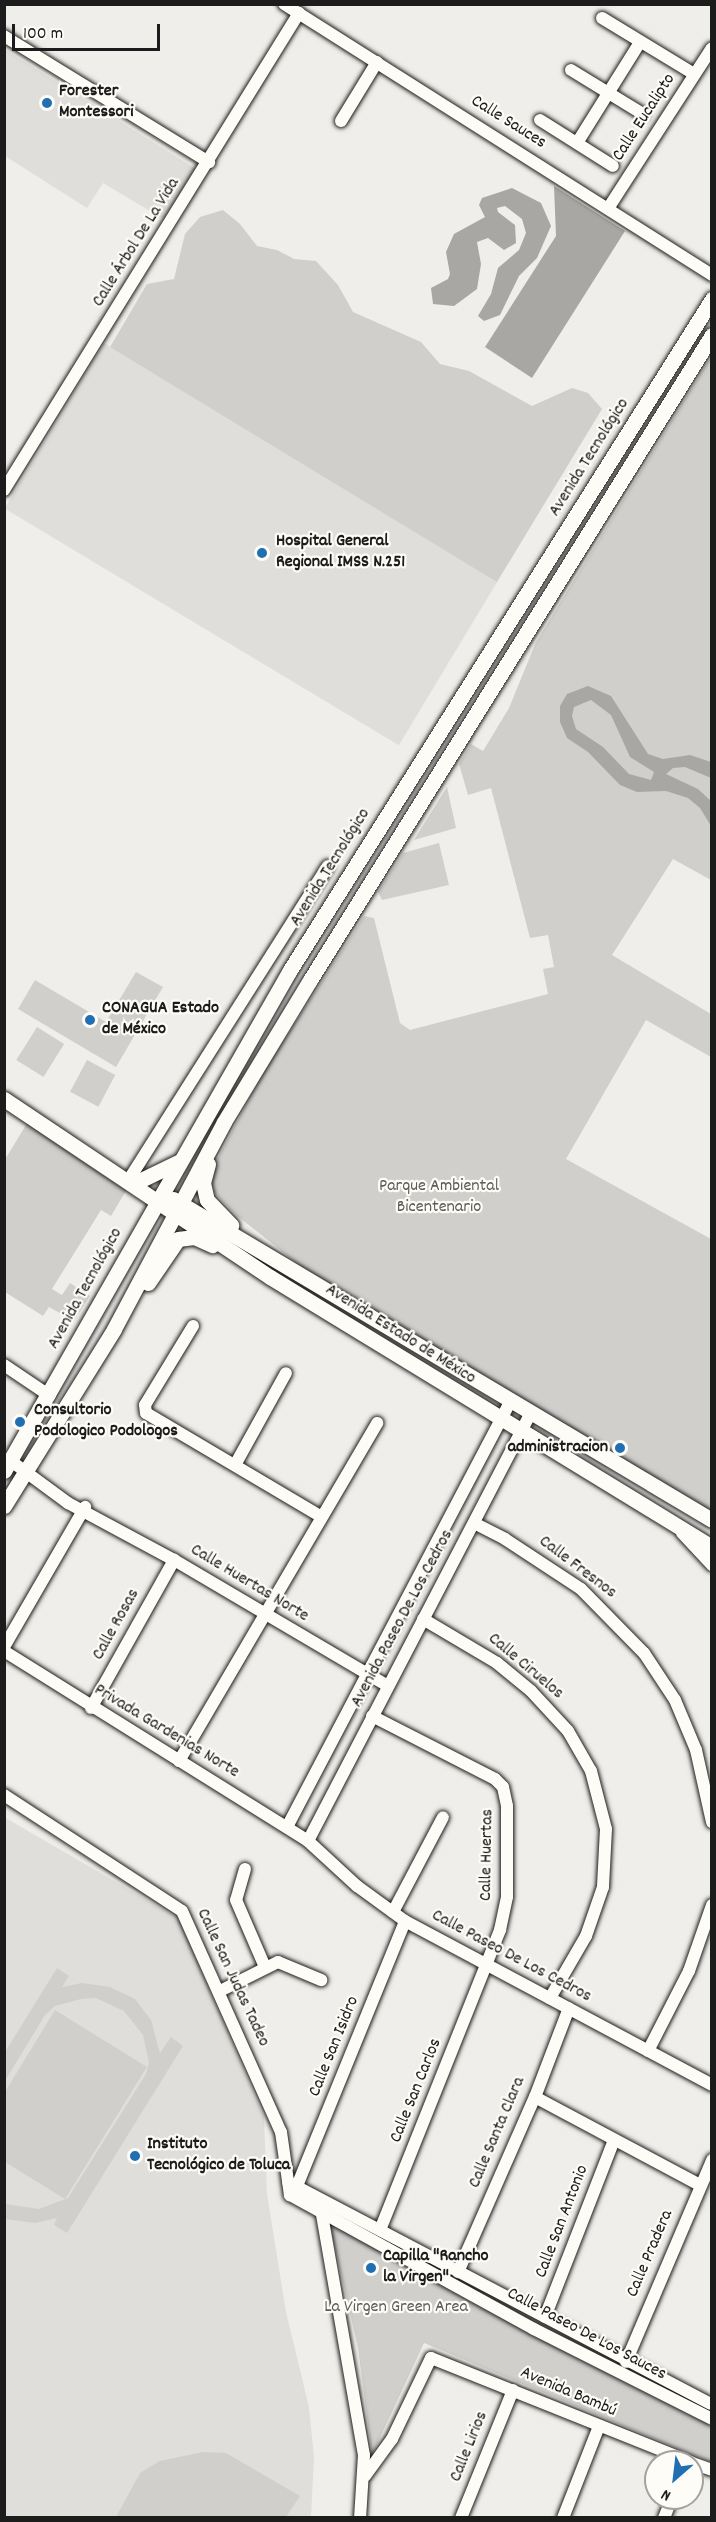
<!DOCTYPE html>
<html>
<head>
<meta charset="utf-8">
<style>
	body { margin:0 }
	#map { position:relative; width:716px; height:2522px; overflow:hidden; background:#f0eeea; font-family:Dekko,sans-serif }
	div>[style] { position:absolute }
	.built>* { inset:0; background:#e0deda; transform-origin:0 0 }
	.green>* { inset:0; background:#d0cfcc; transform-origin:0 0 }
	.water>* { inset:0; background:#a8a7a3 }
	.roads { filter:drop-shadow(0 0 2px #1c1c1c) drop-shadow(0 0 2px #1c1c1c) }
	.minor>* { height:12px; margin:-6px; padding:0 6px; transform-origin:6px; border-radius:6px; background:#fdfcf7 }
	.major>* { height:15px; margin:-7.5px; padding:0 7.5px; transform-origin:7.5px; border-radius:7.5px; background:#fdfcf7 }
	.dots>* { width:16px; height:16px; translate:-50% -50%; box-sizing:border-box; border:3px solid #fdfcf7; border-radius:50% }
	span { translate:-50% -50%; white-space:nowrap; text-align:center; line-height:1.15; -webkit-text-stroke:4.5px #fdfcf7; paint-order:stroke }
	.poi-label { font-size:18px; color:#1c1c1c; font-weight:700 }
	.left { translate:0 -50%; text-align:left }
	.right { translate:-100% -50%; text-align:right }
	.street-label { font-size:18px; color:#1c1c1c }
	.park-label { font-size:18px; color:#5b5b5a }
	.frame { position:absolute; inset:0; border:6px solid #1c1c1c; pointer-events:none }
	.north { position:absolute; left:644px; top:2450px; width:60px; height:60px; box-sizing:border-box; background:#fdfcf7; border:2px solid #a3a29f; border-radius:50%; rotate:208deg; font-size:16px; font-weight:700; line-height:24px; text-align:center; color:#1c1c1c }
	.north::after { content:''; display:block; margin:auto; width:21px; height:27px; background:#1f6fb2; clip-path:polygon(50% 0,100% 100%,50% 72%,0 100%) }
	.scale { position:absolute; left:12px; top:24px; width:148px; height:27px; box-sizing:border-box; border:3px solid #1c1c1c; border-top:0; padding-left:8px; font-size:18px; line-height:21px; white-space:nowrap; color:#1c1c1c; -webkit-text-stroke:4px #fdfcf7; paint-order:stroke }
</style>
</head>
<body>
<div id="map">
	<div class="built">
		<div style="clip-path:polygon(4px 49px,196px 169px,165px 220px,103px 183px,87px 208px,5px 156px)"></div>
		<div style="left:104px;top:343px;width:460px;height:193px;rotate:31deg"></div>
		<div style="clip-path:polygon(4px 1817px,178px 1918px,264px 2117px,267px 2194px,286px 2312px,309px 2407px,314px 2457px,311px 2517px,5px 2517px)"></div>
	</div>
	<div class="green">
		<div style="clip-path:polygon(223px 210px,240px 224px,257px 246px,277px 250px,294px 259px,316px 261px,338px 285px,353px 312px,421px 342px,440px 364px,469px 371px,532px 406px,572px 388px,588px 393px,602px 409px,497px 582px,110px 347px,147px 284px,174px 279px,185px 234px,200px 217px)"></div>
		<div style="clip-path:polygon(711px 357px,711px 880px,673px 859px,612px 955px,711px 1014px,711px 1057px,646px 1020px,566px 1159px,711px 1239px,711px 1512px,308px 1272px,235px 1214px,214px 1192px,211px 1171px,262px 1075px,364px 916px,374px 918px,400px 1023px,410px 1030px,548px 994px,543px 969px,554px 967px,548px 935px,530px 938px,491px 788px,468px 795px,459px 764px,471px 744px,483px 751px,509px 708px,536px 642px)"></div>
		<div style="clip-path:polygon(447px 787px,456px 828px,414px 840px)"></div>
		<div style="clip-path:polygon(439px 843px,449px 885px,382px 900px,378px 892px,403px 853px)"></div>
		<div style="clip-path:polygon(136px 972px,163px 987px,116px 1067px,18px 1009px,35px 980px,106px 1022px)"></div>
		<div style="left:37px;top:1027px;width:32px;height:39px;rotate:32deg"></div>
		<div style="left:87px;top:1060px;width:32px;height:36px;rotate:28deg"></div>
		<div style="clip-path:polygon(29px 1120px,127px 1189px,111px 1216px,101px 1210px,52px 1289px,62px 1295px,70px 1283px,90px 1296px,74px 1321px,49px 1307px,43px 1316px,5px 1292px,4px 1161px)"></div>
		<div style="clip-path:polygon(57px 1968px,69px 1976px,62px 1987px,82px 1983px,110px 1987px,135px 1999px,151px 2020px,160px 2053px,171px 2037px,183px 2046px,67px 2233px,54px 2225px,57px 2218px,35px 2223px,5px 2219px,5px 2204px,39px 2209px,68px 2198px,146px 2074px,149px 2063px,143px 2035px,124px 2011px,96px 1998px,81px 1999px,55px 2006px,45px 2015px,5px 2081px,5px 2052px)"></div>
		<div style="clip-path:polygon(55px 2010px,147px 2067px,65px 2199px,5px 2162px,5px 2092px)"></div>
		<div style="clip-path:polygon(329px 2221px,711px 2422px,711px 2462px,424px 2343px,372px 2455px,358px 2348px)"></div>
		<div style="clip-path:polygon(203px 2452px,226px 2453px,300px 2496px,286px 2517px,116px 2517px,140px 2473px,160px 2461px)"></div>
	</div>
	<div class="water">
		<div style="clip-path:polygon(554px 186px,625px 231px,532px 378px,485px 347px,556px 236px)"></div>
		<div style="clip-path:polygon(512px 188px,541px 203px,551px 226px,537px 258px,519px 276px,500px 315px,484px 321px,478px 316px,491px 294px,498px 268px,519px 250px,526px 233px,522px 219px,505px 206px,497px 208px,498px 212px,515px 225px,516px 243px,504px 250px,488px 238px,477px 242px,481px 264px,477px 289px,454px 306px,433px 304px,431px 288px,448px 279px,450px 274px,446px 252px,454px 234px,485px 217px,479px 205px,482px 198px)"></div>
		<div style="clip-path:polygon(evenodd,588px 686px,611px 696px,648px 754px,663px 759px,690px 755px,711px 762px,711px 778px,685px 767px,673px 768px,666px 774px,698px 789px,711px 801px,711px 826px,700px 808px,688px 798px,666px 791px,637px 792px,620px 785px,588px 752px,567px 738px,560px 722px,560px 706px,567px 694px,588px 686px,591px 700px,611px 715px,630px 757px,654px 772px,651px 780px,629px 774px,603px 747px,576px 729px,572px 716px,574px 707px,591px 700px)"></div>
	</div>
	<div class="roads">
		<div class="minor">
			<div style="left:284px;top:4px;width:507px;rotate:32.34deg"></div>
			<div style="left:602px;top:18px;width:108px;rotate:31.3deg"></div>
			<div style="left:4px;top:36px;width:241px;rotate:31.6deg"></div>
			<div style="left:571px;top:70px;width:84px;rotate:31.4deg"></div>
			<div style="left:540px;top:120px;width:86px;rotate:32.2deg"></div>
			<div style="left:341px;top:121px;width:69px;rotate:-58.6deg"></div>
			<div style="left:577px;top:143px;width:119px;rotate:-58deg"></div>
			<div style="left:609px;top:207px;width:189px;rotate:-57.1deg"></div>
			<div style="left:4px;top:490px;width:561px;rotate:-58.27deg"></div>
			<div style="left:128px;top:1181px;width:373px;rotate:-57.6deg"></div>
			<div style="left:193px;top:1326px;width:92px;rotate:121.3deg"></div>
			<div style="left:145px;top:1405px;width:8px;rotate:83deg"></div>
			<div style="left:146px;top:1413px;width:204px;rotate:30.6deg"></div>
			<div style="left:4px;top:1365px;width:55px;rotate:34deg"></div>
			<div style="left:11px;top:1461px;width:71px;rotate:36.4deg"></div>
			<div style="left:68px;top:1503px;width:120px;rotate:28.3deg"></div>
			<div style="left:174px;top:1560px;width:246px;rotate:30.5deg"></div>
			<div style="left:235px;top:1465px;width:105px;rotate:-61deg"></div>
			<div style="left:474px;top:1523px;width:35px;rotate:27deg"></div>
			<div style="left:505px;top:1539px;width:91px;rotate:33.3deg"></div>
			<div style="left:581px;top:1589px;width:90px;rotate:45.5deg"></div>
			<div style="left:644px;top:1653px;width:56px;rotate:56.6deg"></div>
			<div style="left:675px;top:1700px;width:54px;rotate:67.2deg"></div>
			<div style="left:696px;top:1750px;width:74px;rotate:77.5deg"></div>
			<div style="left:682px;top:1533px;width:44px;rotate:46.8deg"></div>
			<div style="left:423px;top:1619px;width:86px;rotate:30.7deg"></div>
			<div style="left:497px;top:1663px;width:44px;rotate:39.5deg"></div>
			<div style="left:531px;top:1691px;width:54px;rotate:47.2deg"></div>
			<div style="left:568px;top:1731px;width:46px;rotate:60.1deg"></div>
			<div style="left:591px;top:1771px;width:60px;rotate:75.5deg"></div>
			<div style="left:606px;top:1829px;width:58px;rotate:93deg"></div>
			<div style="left:603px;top:1887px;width:52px;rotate:109.1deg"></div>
			<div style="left:586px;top:1936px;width:72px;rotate:120.1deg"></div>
			<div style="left:4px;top:1647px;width:162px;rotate:-59.9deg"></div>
			<div style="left:4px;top:1651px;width:358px;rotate:32deg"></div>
			<div style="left:308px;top:1841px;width:67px;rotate:42.6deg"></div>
			<div style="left:357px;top:1886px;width:59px;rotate:36.1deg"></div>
			<div style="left:405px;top:1921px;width:348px;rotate:28.1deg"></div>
			<div style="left:91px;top:1708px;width:170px;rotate:-60.7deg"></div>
			<div style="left:372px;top:1716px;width:138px;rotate:27.1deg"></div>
			<div style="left:495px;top:1779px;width:11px;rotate:45deg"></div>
			<div style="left:503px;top:1787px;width:19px;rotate:78deg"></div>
			<div style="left:507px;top:1806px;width:91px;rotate:90deg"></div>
			<div style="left:507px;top:1897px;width:34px;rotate:102deg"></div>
			<div style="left:500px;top:1930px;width:323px;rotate:111.8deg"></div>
			<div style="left:179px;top:1761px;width:392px;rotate:-59.6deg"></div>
			<div style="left:4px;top:1795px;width:212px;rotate:33.1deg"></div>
			<div style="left:182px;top:1911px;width:242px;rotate:65.9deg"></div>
			<div style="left:281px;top:2132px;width:64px;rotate:81.9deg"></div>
			<div style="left:290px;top:2195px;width:278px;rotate:28.8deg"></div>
			<div style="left:534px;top:2329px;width:199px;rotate:26.8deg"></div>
			<div style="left:287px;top:1827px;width:479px;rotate:-62.3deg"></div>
			<div style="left:308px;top:1841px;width:481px;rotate:-62.5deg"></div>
			<div style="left:245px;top:1869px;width:32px;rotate:106deg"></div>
			<div style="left:236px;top:1900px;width:73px;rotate:66.6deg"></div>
			<div style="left:393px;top:1912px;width:107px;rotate:-62.2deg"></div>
			<div style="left:220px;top:1991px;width:65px;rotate:-26.6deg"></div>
			<div style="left:278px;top:1962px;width:47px;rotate:22.7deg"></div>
			<div style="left:648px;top:2051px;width:90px;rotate:-62.9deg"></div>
			<div style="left:689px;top:1971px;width:70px;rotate:-70.8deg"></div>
			<div style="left:535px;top:2097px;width:187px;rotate:28.1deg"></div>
			<div style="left:288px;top:2182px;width:477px;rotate:27.7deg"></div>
			<div style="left:297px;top:2186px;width:286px;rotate:-67.8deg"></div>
			<div style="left:321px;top:2209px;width:250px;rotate:80.1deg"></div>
			<div style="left:364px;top:2455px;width:63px;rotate:93.6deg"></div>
			<div style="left:458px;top:2272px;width:191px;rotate:-66.3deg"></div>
			<div style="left:535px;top:2097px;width:95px;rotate:-69.1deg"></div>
			<div style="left:545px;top:2317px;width:190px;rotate:-68.7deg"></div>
			<div style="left:626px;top:2362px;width:220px;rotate:-66.9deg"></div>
			<div style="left:692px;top:2463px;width:21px;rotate:19deg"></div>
			<div style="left:365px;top:2476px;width:46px;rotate:-53.9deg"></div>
			<div style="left:392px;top:2439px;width:90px;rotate:-64.3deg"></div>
			<div style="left:431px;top:2358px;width:280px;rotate:21.8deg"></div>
			<div style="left:461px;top:2518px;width:138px;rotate:-67.9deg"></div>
			<div style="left:563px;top:2518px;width:99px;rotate:-68.6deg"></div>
			<div style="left:664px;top:2518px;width:22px;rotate:-68deg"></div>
		</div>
		<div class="major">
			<div style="left:4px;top:1099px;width:320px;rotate:33.8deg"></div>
			<div style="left:270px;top:1277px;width:518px;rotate:31.42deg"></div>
			<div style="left:208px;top:1164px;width:20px;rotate:105deg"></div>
			<div style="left:203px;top:1183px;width:17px;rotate:77deg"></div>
			<div style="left:207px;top:1200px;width:35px;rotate:46deg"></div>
			<div style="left:141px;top:1180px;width:43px;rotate:-26deg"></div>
			<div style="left:173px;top:1199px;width:627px;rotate:30.78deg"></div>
			<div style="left:148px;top:1283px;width:53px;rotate:-55.7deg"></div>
			<div style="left:178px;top:1239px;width:16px;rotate:-7deg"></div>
			<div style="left:194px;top:1237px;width:20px;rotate:24deg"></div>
			<div style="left:4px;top:1471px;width:577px;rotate:-60.28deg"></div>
			<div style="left:290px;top:970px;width:793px;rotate:-57.83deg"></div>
			<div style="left:4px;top:1506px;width:208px;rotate:-58.1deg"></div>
			<div style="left:114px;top:1329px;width:234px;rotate:-62deg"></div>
			<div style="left:224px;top:1122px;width:166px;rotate:-58.8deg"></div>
			<div style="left:310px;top:980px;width:760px;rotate:-58.07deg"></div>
		</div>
	</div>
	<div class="dots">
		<div style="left:47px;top:103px;background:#1f6fb2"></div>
		<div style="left:262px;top:553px;background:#1f6fb2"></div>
		<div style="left:90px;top:1020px;background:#1f6fb2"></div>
		<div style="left:20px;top:1422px;background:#1f6fb2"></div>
		<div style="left:620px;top:1448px;background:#1f6fb2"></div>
		<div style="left:135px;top:2156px;background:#1f6fb2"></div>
		<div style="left:371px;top:2268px;background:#1f6fb2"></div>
	</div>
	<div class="poi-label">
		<span class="left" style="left:59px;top:103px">Forester<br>Montessori</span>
		<span class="left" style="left:276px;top:553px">Hospital General<br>Regional IMSS N.251</span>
		<span class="left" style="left:102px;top:1020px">CONAGUA Estado<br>de México</span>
		<span class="left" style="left:34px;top:1422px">Consultorio<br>Podologico Podologos</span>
		<span class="right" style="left:608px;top:1448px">administracion</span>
		<span class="left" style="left:147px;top:2156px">Instituto<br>Tecnológico de Toluca</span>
		<span class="left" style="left:383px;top:2268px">Capilla "Rancho<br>la Virgen"</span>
	</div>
	<div class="street-label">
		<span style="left:645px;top:118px;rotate:-57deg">Calle Eucalipto</span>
		<span style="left:508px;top:123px;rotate:32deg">Calle Sauces</span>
		<span style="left:137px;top:243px;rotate:-58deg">Calle Árbol De La Vida</span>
		<span style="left:590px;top:458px;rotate:-58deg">Avenida Tecnológico</span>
		<span style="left:331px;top:868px;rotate:-58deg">Avenida Tecnológico</span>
		<span style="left:86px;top:1289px;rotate:-61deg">Avenida Tecnológico</span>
		<span style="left:400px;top:1335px;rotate:32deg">Avenida Estado de México</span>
		<span style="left:577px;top:1568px;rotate:37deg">Calle Fresnos</span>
		<span style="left:249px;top:1584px;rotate:31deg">Calle Huertas Norte</span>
		<span style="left:403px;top:1619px;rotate:-62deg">Avenida Paseo De Los Cedros</span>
		<span style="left:117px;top:1625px;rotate:-61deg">Calle Rosas</span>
		<span style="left:525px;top:1667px;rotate:40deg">Calle Ciruelos</span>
		<span style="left:166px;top:1732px;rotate:31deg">Privada Gardenias Norte</span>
		<span style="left:488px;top:1855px;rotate:-89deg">Calle Huertas</span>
		<span style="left:511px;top:1957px;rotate:28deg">Calle Paseo De Los Cedros</span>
		<span style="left:232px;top:1978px;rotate:65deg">Calle San Judas Tadeo</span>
		<span style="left:335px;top:2047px;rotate:-68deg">Calle San Isidro</span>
		<span style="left:417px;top:2091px;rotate:-68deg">Calle San Carlos</span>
		<span style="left:498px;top:2133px;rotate:-67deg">Calle Santa Clara</span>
		<span style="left:563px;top:2222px;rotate:-69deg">Calle San Antonio</span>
		<span style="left:651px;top:2254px;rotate:-67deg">Calle Pradera</span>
		<span style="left:586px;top:2335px;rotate:28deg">Calle Paseo De Los Sauces</span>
		<span style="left:568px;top:2393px;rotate:23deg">Avenida Bambú</span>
		<span style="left:470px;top:2447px;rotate:-68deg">Calle Lirios</span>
	</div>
	<div class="park-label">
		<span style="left:439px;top:1198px">Parque Ambiental<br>Bicentenario</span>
		<span style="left:396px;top:2308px">La Virgen Green Area</span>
	</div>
	<div class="frame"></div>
	<div class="north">N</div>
	<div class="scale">100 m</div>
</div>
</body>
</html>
